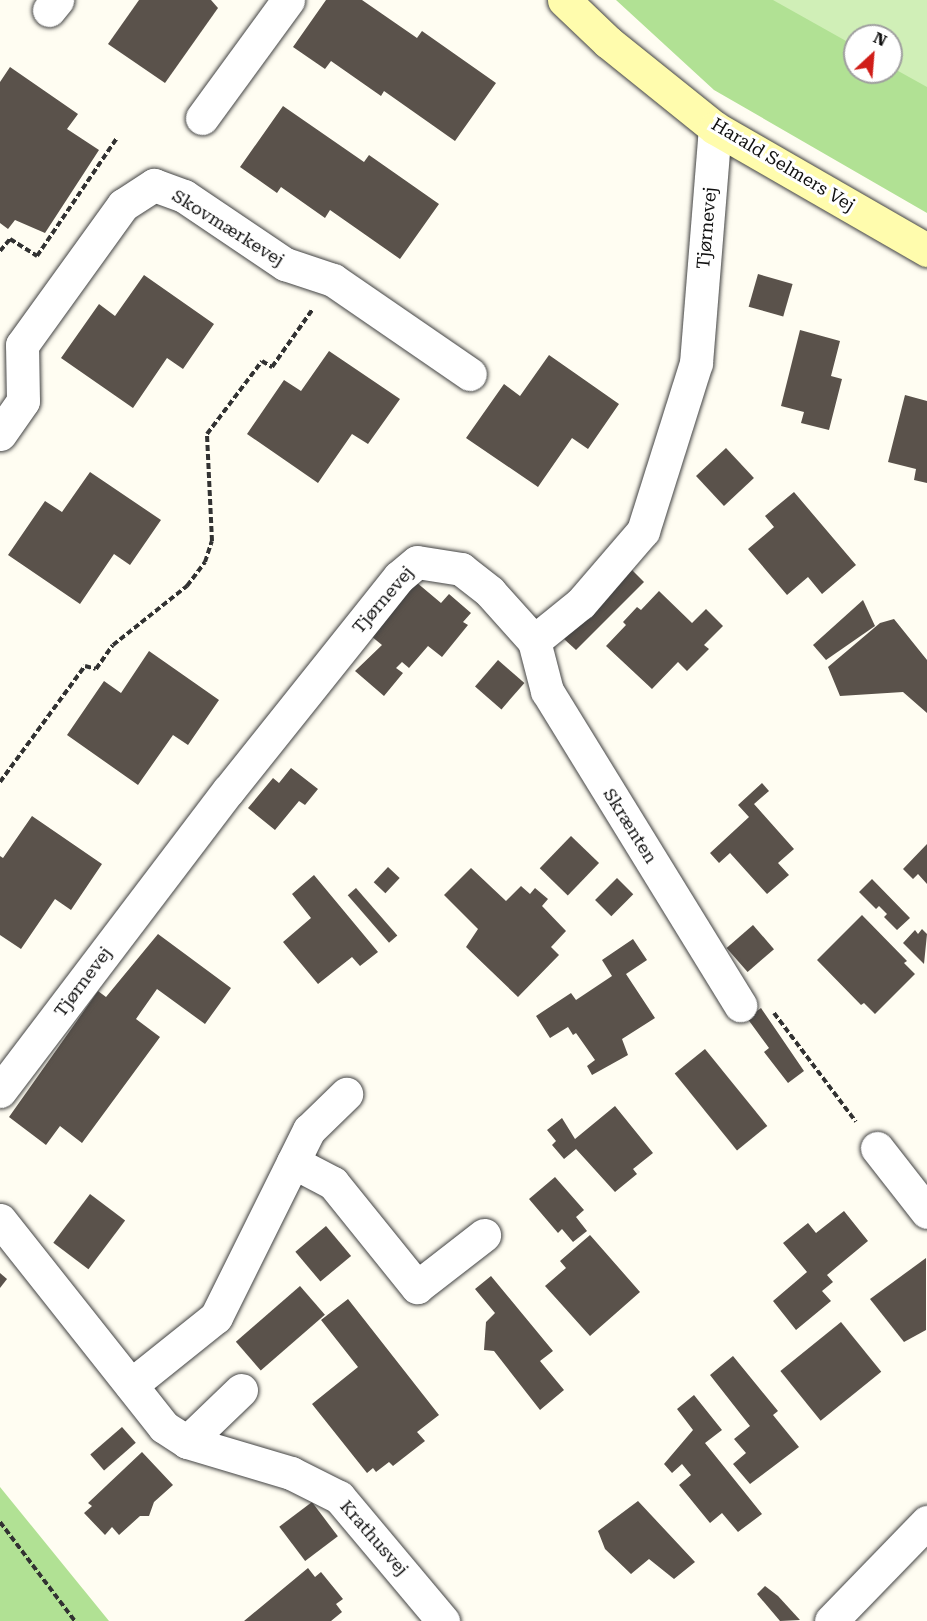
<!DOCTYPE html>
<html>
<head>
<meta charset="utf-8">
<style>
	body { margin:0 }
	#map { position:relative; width:927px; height:1621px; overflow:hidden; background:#fffdf2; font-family:"Roboto Serif",serif }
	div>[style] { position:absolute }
	.green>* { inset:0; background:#d0efb7 }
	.forest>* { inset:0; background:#b1e194 }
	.building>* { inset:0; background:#5a524b; transform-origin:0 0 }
	.path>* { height:4px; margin-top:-2px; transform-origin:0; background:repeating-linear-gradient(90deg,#323232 0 6px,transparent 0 9px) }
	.roads { filter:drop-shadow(0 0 2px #434343) drop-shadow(0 0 2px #434343) }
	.street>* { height:33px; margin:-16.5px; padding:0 16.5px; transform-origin:16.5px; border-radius:16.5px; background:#fff }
	.secondary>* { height:33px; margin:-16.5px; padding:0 16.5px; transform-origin:16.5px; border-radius:16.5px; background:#fffcad }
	span { translate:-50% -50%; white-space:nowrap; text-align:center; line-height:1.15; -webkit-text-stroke:6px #fff; paint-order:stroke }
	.street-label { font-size:18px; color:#101010 }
	.north { position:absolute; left:843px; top:24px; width:60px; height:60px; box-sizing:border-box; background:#fff; border:2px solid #9f9f9f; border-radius:50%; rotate:26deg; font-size:16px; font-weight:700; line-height:24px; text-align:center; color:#101010 }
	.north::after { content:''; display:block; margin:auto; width:21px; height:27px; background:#d01d18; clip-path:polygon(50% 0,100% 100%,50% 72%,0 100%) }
</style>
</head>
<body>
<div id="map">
	<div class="green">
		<div style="clip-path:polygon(evenodd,634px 0,927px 0,927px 186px,634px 0,855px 36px,891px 36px,891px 72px,855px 72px,855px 36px)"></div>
	</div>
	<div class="forest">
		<div style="clip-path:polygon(616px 0,773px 0,855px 46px,855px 72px,891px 72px,891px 67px,927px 87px,927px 213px,714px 90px)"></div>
		<div style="clip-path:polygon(0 1487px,109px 1621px,0 1621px)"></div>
	</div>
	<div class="building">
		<div style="clip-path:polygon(139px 0,211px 0,218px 8px,165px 83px,108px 44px)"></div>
		<div style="clip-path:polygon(326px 0,362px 0,417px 38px,422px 31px,496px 83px,455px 141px,384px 91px,381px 96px,331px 61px,325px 69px,293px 47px)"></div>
		<div style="clip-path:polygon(10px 67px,78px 114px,67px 129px,99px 150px,45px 233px,15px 220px,8px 229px,0 223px,0 82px)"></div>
		<div style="clip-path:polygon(283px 106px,364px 162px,369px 155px,439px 204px,400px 259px,330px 210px,325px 218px,281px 187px,277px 193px,240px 167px)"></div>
		<div style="left:758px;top:274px;width:36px;height:34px;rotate:16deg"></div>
		<div style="clip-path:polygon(144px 275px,214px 324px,183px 369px,167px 358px,133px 408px,61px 358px,99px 304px,115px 316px)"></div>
		<div style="clip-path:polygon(800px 330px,840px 341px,831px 376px,842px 379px,829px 430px,801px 423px,804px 412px,781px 406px)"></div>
		<div style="clip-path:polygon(329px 351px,400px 399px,368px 444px,352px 434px,318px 483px,247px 434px,284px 380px,301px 391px)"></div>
		<div style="clip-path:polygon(549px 355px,619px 404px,588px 449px,572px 438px,538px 487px,466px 438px,504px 384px,520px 396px)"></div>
		<div style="clip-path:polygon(905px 395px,927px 401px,927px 483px,914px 480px,916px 469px,888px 462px)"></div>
		<div style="left:726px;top:448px;width:41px;height:41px;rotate:47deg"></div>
		<div style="clip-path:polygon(90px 472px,161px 520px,130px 565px,114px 554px,80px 604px,8px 555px,45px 501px,62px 512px)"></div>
		<div style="clip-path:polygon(794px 492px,856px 565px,822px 594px,808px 577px,787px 595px,748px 549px,774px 527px,765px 516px)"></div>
		<div style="clip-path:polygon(627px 565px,644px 582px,576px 650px,564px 639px)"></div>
		<div style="clip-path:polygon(416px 582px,441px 603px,449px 594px,471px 613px,463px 622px,468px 625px,442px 657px,428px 646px,409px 668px,402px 662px,396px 668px,403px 673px,384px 696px,355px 671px,382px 645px,371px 636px)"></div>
		<div style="clip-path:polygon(659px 591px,692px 623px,706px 609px,723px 626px,704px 645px,709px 649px,687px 671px,678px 662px,652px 689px,606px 646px,626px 625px,623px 622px,637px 607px,641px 610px)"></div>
		<div style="clip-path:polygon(863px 600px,875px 626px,826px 660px,813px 645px)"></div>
		<div style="clip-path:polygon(894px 619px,927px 660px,927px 713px,903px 692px,840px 696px,828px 667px,880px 623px)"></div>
		<div style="clip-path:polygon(149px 651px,219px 700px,188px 745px,173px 735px,138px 785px,67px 735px,104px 681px,121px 693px)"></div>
		<div style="left:498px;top:660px;width:35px;height:35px;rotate:41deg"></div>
		<div style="clip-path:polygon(291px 768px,318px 789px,305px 805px,299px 801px,275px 830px,248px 808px,273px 778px,279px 783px)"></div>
		<div style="clip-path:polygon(762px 783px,769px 791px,754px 804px,794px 849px,778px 863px,789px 875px,767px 894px,730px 853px,719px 863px,710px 853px,749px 817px,738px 805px)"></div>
		<div style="clip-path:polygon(32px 816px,102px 864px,71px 910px,55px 899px,21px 949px,0 935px,0 856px,3px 858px)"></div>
		<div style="left:571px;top:836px;width:39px;height:45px;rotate:44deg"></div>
		<div style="clip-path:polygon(927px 844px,927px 884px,918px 874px,913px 879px,903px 869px)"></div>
		<div style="left:388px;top:867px;width:16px;height:21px;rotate:43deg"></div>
		<div style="clip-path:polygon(471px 868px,506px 901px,521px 886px,530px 894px,535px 888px,548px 899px,542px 906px,566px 931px,551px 947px,559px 955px,518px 997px,466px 947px,478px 929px,444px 895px)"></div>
		<div style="clip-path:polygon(314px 875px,378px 952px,360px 966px,352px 957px,318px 984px,283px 942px,311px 918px,292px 894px)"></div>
		<div style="left:617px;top:878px;width:23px;height:31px;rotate:45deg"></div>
		<div style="clip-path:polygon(872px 879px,910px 918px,897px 930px,884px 917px,887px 914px,879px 906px,876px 909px,859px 892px)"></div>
		<div style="left:356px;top:888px;width:63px;height:11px;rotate:49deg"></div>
		<div style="clip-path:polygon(862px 915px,907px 961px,904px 963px,915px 974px,875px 1014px,864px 1003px,861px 1005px,817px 960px)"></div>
		<div style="left:753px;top:925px;width:32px;height:35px;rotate:49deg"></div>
		<div style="clip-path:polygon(922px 929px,927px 934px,924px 964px,903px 943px,915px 930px,918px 934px)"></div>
		<div style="clip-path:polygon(158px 934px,231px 988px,205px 1024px,157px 989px,136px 1019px,160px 1037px,82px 1143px,60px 1126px,46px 1145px,9px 1117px,98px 991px,106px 997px)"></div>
		<div style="clip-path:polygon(633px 939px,647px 960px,626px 974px,655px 1018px,622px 1039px,628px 1055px,592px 1075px,587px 1066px,595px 1060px,576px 1033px,573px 1035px,568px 1027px,550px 1038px,536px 1016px,571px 993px,576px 1000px,612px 976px,602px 960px)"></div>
		<div style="clip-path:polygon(761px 1008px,804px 1071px,788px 1083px,764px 1052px,769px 1048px,747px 1018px)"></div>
		<div style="left:705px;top:1049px;width:99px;height:39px;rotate:51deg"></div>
		<div style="clip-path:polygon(615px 1106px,653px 1153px,633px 1169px,637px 1174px,615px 1192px,576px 1149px,564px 1159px,552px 1145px,556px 1141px,547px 1130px,562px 1118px,575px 1139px)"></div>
		<div style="clip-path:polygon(555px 1177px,584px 1210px,576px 1217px,587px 1231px,573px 1242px,562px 1229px,558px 1233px,529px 1199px)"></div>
		<div style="left:90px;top:1194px;width:44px;height:61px;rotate:37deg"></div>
		<div style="clip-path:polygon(844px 1211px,868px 1241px,827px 1275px,833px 1282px,822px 1291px,831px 1301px,796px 1330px,773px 1301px,807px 1272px,783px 1243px,808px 1223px,816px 1233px)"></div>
		<div style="left:326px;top:1226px;width:39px;height:40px;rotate:50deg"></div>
		<div style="clip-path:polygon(590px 1235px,640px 1292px,590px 1336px,545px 1286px,566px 1268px,560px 1261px)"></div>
		<div style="clip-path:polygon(926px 1258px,926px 1330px,904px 1342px,870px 1299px)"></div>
		<div style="clip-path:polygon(0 1273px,7px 1279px,0 1288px)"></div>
		<div style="clip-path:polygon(491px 1276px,553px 1351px,540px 1361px,564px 1390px,540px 1410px,494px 1351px,484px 1350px,486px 1322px,495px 1313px,475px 1289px)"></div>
		<div style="left:300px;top:1286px;width:38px;height:85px;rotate:49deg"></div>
		<div style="clip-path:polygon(348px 1299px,439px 1415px,417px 1432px,425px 1441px,393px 1466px,389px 1462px,376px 1472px,373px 1468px,367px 1473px,312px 1404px,358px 1367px,321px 1320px)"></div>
		<div style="left:841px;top:1322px;width:64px;height:78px;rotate:51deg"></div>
		<div style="clip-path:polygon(733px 1356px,778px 1411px,773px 1415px,799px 1447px,750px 1484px,733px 1464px,746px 1453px,734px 1439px,750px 1426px,710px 1375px)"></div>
		<div style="clip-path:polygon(694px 1395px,722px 1430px,705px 1443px,762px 1514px,738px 1532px,722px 1513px,710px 1523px,679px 1485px,691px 1475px,682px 1464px,672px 1473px,664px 1464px,693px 1430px,677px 1409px)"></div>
		<div style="left:122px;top:1427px;width:21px;height:42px;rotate:49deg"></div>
		<div style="clip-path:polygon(142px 1452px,173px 1485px,154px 1502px,149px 1516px,140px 1516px,119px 1535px,112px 1527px,105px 1535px,84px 1513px,92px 1506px,88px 1503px)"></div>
		<div style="clip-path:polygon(638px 1501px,695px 1562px,674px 1579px,649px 1559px,631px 1574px,605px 1549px,598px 1531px)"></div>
		<div style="left:312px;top:1502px;width:43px;height:41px;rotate:53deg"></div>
		<div style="clip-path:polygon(308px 1568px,315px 1577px,321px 1572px,343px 1599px,336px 1604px,342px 1612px,331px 1621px,244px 1621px)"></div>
		<div style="clip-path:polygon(765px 1586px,778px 1596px,800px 1620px,780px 1621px,757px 1594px)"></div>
	</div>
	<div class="path">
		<div style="left:0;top:251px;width:16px;rotate:-50deg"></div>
		<div style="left:10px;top:239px;width:32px;rotate:32deg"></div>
		<div style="left:37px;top:256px;width:143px;rotate:-55.9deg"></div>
		<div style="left:0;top:782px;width:144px;rotate:-53.8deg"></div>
		<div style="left:85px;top:666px;width:11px;rotate:15deg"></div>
		<div style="left:96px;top:669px;width:29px;rotate:-55deg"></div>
		<div style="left:113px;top:645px;width:95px;rotate:-38.6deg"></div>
		<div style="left:187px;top:586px;width:30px;rotate:-53deg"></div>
		<div style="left:205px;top:562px;width:22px;rotate:-72deg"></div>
		<div style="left:212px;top:541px;width:107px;rotate:-92.7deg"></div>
		<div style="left:207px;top:434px;width:91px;rotate:-53deg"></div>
		<div style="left:262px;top:361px;width:12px;rotate:31deg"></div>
		<div style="left:272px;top:367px;width:70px;rotate:-54.9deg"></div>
		<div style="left:774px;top:1013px;width:136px;rotate:53deg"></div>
		<div style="left:0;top:1522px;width:124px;rotate:52.9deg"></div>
	</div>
	<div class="roads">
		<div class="street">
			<div style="left:49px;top:10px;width:13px;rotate:-51deg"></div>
			<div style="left:202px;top:118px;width:146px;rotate:-53.9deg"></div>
			<div style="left:0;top:434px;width:40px;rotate:-55.1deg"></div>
			<div style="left:23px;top:401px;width:56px;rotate:-91deg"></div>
			<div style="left:22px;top:345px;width:173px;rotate:-54.2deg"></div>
			<div style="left:123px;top:205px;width:37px;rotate:-33deg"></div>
			<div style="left:154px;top:185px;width:32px;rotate:20deg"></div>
			<div style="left:184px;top:196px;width:122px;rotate:34deg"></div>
			<div style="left:285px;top:264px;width:51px;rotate:18.4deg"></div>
			<div style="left:333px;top:280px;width:166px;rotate:34.5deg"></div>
			<div style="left:534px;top:641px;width:52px;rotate:75.4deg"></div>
			<div style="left:547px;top:691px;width:369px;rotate:58.4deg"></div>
			<div style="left:0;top:1091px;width:377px;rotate:-52.8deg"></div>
			<div style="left:228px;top:791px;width:274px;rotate:-51.4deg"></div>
			<div style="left:399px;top:577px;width:23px;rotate:-40deg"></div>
			<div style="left:417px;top:562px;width:45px;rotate:9deg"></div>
			<div style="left:461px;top:569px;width:37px;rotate:38deg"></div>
			<div style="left:490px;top:592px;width:66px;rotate:48.1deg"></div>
			<div style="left:534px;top:641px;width:60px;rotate:-39deg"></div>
			<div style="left:581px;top:603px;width:95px;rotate:-49.3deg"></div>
			<div style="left:643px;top:531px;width:176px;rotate:-72.5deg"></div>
			<div style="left:696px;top:363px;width:236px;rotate:-85.4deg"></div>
			<div style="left:877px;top:1148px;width:81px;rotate:52deg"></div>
			<div style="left:293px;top:1162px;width:45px;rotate:27.7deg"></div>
			<div style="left:333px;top:1183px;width:134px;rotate:51.1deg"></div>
			<div style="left:417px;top:1287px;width:85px;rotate:-37.8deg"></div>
			<div style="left:0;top:1220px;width:264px;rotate:51.6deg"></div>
			<div style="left:164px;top:1427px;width:27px;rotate:33deg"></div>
			<div style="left:187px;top:1442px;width:109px;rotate:16.6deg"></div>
			<div style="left:291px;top:1473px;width:54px;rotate:26.6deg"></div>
			<div style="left:339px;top:1497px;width:162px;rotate:50deg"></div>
			<div style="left:131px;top:1385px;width:109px;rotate:-38.7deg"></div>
			<div style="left:216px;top:1317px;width:209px;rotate:-63.6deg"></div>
			<div style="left:309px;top:1130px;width:52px;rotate:-44.2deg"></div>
			<div style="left:187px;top:1442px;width:75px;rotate:-43.9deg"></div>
			<div style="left:831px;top:1621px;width:138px;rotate:-45.9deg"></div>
		</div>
		<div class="secondary">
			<div style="left:564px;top:0;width:61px;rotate:43.7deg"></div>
			<div style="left:608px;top:42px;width:137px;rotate:38.8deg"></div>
			<div style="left:715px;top:128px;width:245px;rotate:29.9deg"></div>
		</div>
	</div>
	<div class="street-label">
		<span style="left:783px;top:165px;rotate:31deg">Harald Selmers Vej</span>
		<span style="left:228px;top:228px;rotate:32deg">Skovmærkevej</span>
		<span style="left:707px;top:228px;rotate:-85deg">Tjørnevej</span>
		<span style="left:383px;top:600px;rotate:-49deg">Tjørnevej</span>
		<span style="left:630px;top:826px;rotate:58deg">Skrænten</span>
		<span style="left:83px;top:982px;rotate:-53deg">Tjørnevej</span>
		<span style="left:374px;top:1538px;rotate:49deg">Krathusvej</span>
	</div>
	<div class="north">N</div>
</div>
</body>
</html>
